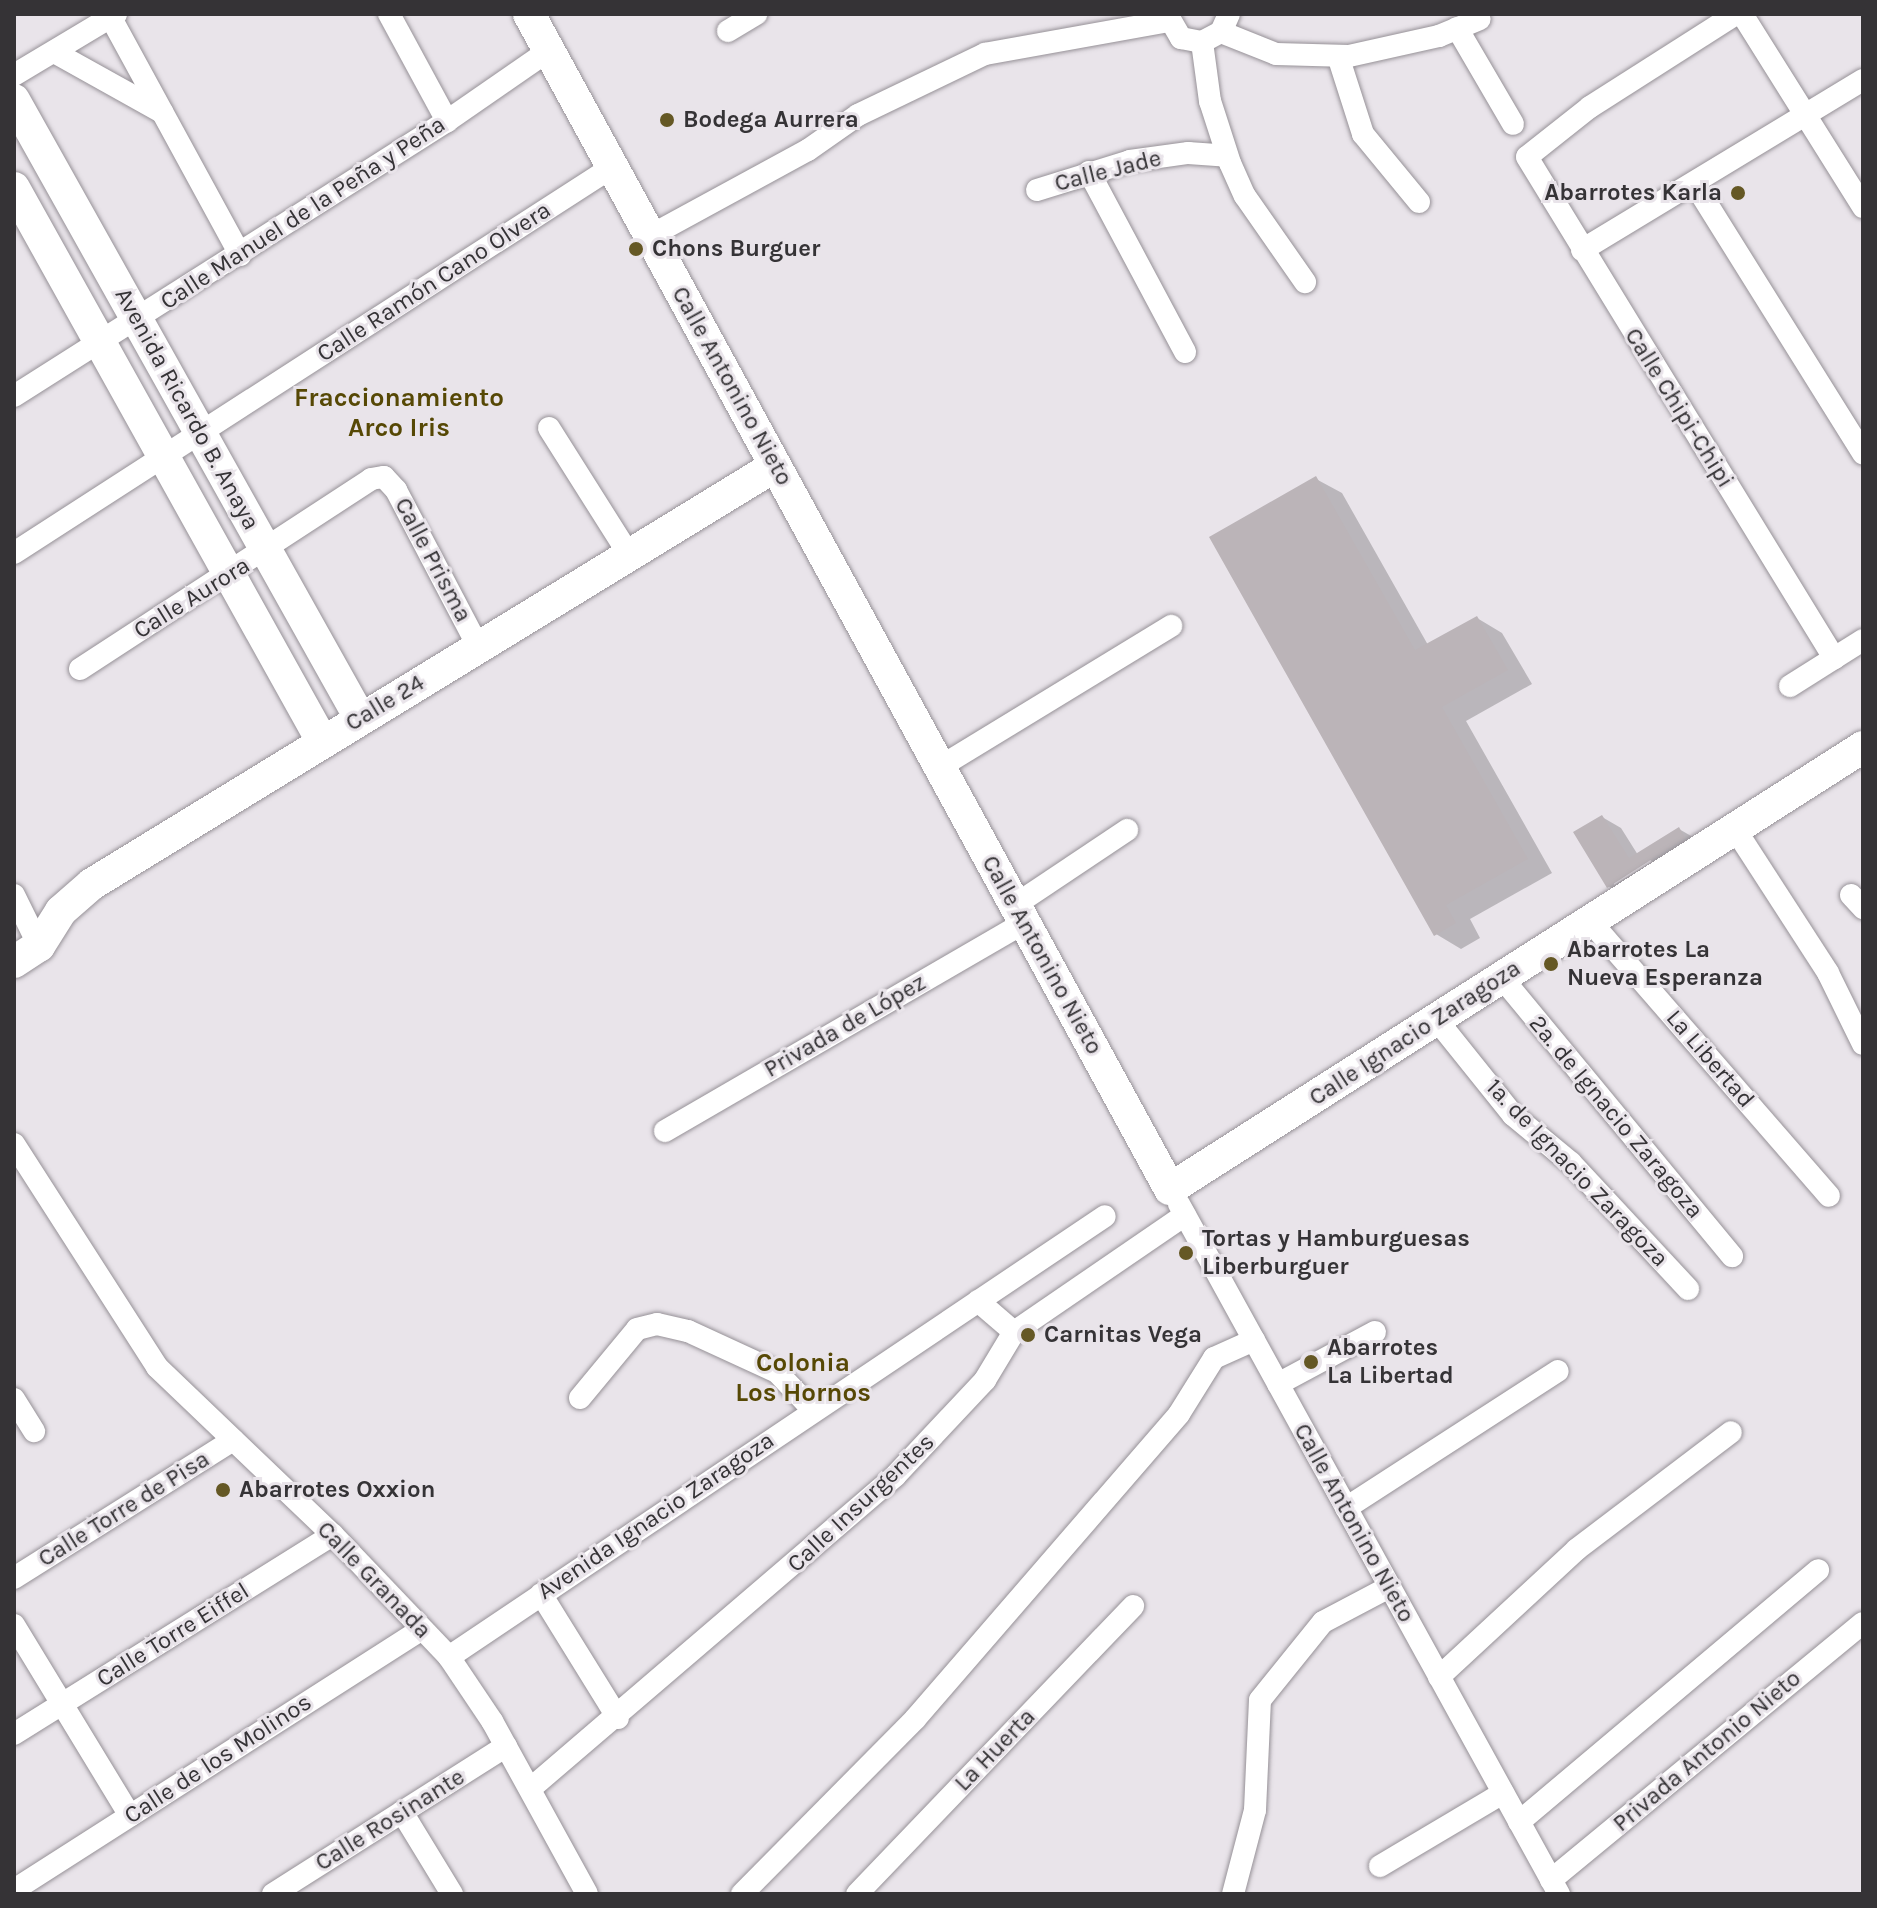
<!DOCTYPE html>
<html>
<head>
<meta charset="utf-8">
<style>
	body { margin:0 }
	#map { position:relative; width:1877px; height:1908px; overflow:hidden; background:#e9e4ea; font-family:Karla,sans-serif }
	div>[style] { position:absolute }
	.shadow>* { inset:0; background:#0003 }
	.building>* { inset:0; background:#bbb4b8 }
	.roads { filter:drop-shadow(0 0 2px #969197) drop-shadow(0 0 2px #969197) }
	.street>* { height:22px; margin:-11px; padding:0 11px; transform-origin:11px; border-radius:11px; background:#fff }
	.secondary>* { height:32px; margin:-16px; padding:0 16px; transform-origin:16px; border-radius:16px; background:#fff }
	.dots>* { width:22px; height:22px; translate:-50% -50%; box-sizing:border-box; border:4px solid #e9e4ea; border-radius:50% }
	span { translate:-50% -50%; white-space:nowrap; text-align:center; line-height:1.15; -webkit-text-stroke:6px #e9e4ea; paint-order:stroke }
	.poi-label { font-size:24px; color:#353336; font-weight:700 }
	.left { translate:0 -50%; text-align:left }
	.right { translate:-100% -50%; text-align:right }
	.street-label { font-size:24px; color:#353336 }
	.neighbourhood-label { font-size:26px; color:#564805; font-weight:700 }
	.frame { position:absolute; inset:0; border:16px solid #353336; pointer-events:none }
</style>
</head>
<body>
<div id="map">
	<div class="shadow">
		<div style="clip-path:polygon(1316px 479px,1342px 493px,1428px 645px,1477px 618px,1502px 633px,1532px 684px,1466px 721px,1552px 873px,1470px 919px,1480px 938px,1461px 949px,1436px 934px)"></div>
		<div style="clip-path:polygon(evenodd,1602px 817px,1621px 828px,1638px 855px,1679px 829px,1698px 840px,1627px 897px,1608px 886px,1602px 817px,1649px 858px,1652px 862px,1614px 885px,1614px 881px,1649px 858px)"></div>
	</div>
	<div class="building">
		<div style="clip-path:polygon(1316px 476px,1415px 650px,1477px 616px,1508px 670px,1442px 707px,1528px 859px,1446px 905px,1456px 923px,1434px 936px,1209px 537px)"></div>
		<div style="clip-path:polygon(1602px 815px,1629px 858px,1679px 827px,1685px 838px,1607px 888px,1573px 832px)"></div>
	</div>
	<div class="roads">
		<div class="street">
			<div style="left:389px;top:14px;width:122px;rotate:61.5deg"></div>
			<div style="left:1167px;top:14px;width:28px;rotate:60deg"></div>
			<div style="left:1181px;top:38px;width:21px;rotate:11deg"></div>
			<div style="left:1202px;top:42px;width:21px;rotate:-28deg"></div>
			<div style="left:1221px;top:32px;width:20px;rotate:-66deg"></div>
			<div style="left:1736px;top:14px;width:173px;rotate:147.5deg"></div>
			<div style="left:1590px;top:107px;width:80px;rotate:141.6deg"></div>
			<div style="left:1527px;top:157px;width:588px;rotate:58.5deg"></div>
			<div style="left:1742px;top:14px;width:228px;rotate:57.9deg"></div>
			<div style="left:111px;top:18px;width:270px;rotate:61.4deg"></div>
			<div style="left:1457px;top:28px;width:111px;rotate:59.7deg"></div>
			<div style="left:728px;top:31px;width:33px;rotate:-31deg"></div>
			<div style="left:1221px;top:32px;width:59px;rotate:21.8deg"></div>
			<div style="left:1276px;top:54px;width:73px;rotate:1.6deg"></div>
			<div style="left:1349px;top:56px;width:92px;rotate:-12.5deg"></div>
			<div style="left:1439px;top:36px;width:44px;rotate:-22.5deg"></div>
			<div style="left:1202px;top:42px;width:60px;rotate:82.3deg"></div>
			<div style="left:1210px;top:101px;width:65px;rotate:72.1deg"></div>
			<div style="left:1230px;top:163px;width:36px;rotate:66deg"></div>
			<div style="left:1245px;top:196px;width:105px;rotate:55.1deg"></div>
			<div style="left:54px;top:52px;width:124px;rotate:29.1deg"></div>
			<div style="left:1338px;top:56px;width:82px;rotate:72.2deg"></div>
			<div style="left:1363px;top:134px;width:88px;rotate:50.5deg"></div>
			<div style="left:14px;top:75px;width:119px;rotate:-30.9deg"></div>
			<div style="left:1089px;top:172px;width:204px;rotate:61.9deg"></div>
			<div style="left:1694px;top:183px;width:319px;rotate:58deg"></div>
			<div style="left:1037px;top:190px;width:97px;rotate:-17.3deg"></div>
			<div style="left:1130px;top:161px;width:59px;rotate:-7.9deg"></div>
			<div style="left:1188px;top:153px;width:39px;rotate:4deg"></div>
			<div style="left:650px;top:236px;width:180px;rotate:-28.6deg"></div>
			<div style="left:808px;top:150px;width:61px;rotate:-35deg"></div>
			<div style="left:858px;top:115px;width:141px;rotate:-25.7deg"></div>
			<div style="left:985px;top:54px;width:186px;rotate:-10.2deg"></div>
			<div style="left:1582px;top:250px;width:328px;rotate:-31.2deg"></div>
			<div style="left:14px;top:396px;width:513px;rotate:-32.42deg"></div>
			<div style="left:447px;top:121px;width:123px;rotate:-34.7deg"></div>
			<div style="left:549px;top:428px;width:148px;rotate:57.7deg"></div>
			<div style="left:14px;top:553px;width:712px;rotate:-32.84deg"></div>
			<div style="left:80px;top:669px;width:348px;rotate:-33.1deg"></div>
			<div style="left:371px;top:479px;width:13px;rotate:-9deg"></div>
			<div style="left:384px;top:477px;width:18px;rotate:47deg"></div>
			<div style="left:396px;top:490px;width:176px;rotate:62.3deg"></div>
			<div style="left:1790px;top:686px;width:86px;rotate:-32.2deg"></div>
			<div style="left:940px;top:767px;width:271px;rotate:-31.4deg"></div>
			<div style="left:1735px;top:829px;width:171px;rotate:57.1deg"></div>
			<div style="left:1828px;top:973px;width:79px;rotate:63.8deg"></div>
			<div style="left:14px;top:895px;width:57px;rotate:63.9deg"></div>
			<div style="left:1851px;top:895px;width:18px;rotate:47deg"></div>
			<div style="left:1015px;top:905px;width:135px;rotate:-33.8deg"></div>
			<div style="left:1590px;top:921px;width:364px;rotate:49deg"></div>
			<div style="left:1502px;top:978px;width:361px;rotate:50.4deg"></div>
			<div style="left:1436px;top:1019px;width:123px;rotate:51.3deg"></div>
			<div style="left:1513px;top:1115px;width:75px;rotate:39.6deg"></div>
			<div style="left:1571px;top:1163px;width:172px;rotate:47.1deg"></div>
			<div style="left:665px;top:1131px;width:416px;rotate:-30.1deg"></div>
			<div style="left:14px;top:1144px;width:265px;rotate:57.3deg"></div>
			<div style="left:157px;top:1367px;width:243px;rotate:43.7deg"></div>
			<div style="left:333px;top:1535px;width:168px;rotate:46.4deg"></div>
			<div style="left:449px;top:1657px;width:77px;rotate:56.1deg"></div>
			<div style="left:492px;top:1721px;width:197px;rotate:61.2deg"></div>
			<div style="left:1179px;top:1204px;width:788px;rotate:61.16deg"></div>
			<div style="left:978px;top:1301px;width:48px;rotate:40.7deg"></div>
			<div style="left:1278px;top:1384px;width:110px;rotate:-28.2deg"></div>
			<div style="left:580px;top:1398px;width:89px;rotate:-50.4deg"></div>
			<div style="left:637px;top:1329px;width:21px;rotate:-14deg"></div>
			<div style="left:657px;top:1324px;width:32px;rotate:13deg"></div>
			<div style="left:688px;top:1331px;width:98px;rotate:24.7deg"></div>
			<div style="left:777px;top:1372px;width:51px;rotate:46.6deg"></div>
			<div style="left:14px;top:1399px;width:38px;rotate:58deg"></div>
			<div style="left:1346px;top:1508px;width:252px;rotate:-32.9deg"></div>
			<div style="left:14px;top:1578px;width:259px;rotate:-32.2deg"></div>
			<div style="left:541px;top:1594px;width:146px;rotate:58.2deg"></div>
			<div style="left:14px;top:1625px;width:223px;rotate:58.7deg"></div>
			<div style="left:449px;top:1657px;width:790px;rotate:-33.91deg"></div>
			<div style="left:1439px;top:1677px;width:188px;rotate:-42.8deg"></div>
			<div style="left:1577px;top:1549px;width:193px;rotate:-37.2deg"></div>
			<div style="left:14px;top:1734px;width:376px;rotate:-32deg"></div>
			<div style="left:530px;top:1789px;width:481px;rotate:-40.6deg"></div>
			<div style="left:895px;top:1476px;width:132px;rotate:-46.8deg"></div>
			<div style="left:985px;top:1380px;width:56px;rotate:-58.9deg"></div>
			<div style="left:1014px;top:1332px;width:207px;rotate:-34.4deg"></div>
			<div style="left:402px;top:1812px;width:96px;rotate:58.6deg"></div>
			<div style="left:1519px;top:1822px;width:391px;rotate:-40.1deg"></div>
			<div style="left:1380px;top:1866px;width:143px;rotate:-30.7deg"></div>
			<div style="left:1551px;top:1880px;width:404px;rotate:-39.5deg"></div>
			<div style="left:14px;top:1890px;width:484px;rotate:-32.6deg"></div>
			<div style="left:273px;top:1894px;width:276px;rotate:-32.4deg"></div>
			<div style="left:742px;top:1894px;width:246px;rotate:-45.3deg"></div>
			<div style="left:915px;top:1719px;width:403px;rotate:-49.1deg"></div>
			<div style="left:1179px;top:1414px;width:66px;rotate:-58deg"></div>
			<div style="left:1214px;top:1358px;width:44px;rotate:-24.2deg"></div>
			<div style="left:857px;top:1894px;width:399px;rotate:-46.2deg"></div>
			<div style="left:1233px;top:1894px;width:87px;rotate:-75.3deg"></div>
			<div style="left:1255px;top:1810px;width:110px;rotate:-87.4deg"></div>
			<div style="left:1260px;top:1700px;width:100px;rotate:-51.1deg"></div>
			<div style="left:1323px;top:1622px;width:75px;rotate:-27.9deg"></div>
		</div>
		<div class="secondary">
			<div style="left:529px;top:14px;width:1338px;rotate:61.39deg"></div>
			<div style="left:1170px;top:1189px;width:822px;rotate:-32.53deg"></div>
			<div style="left:14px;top:100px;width:708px;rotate:60.76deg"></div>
			<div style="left:14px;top:188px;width:633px;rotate:60.88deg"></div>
			<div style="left:14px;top:962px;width:30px;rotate:-33deg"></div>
			<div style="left:39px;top:946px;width:41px;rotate:-57.8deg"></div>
			<div style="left:61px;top:911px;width:41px;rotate:-41.1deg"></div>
			<div style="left:92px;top:884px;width:801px;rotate:-31.47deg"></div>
		</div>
	</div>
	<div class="dots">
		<div style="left:667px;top:120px;background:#655825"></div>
		<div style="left:1738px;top:193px;background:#655825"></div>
		<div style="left:636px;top:249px;background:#655825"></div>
		<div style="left:1551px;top:964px;background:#655825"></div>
		<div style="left:1186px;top:1253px;background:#655825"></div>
		<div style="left:1028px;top:1335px;background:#655825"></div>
		<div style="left:1311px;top:1362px;background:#655825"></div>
		<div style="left:223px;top:1490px;background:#655825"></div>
	</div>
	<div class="poi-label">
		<span class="left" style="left:683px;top:120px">Bodega Aurrera</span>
		<span class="right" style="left:1722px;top:193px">Abarrotes Karla</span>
		<span class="left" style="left:652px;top:249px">Chons Burguer</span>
		<span class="left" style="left:1567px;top:964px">Abarrotes La<br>Nueva Esperanza</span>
		<span class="left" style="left:1202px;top:1253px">Tortas y Hamburguesas<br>Liberburguer</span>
		<span class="left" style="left:1044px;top:1335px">Carnitas Vega</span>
		<span class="left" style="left:1327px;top:1362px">Abarrotes<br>La Libertad</span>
		<span class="left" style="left:239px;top:1490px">Abarrotes Oxxion</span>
	</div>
	<div class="street-label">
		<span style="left:1108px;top:171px;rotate:-14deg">Calle Jade</span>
		<span style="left:303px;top:213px;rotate:-33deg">Calle Manuel de la Peña y Peña</span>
		<span style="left:434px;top:282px;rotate:-33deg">Calle Ramón Cano Olvera</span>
		<span style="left:732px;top:386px;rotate:61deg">Calle Antonino Nieto</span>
		<span style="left:1679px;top:408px;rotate:58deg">Calle Chipi-Chipi</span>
		<span style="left:187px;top:409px;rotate:61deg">Avenida Ricardo B. Anaya</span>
		<span style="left:433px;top:560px;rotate:62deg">Calle Prisma</span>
		<span style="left:192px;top:598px;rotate:-32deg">Calle Aurora</span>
		<span style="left:385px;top:703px;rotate:-31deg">Calle 24</span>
		<span style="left:1042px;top:955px;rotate:61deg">Calle Antonino Nieto</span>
		<span style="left:845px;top:1026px;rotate:-30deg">Privada de López</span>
		<span style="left:1415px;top:1033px;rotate:-33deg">Calle Ignacio Zaragoza</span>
		<span style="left:1710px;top:1059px;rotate:49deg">La Libertad</span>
		<span style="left:1616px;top:1117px;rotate:50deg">2a. de Ignacio Zaragoza</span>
		<span style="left:1577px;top:1173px;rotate:46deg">1a. de Ignacio Zaragoza</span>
		<span style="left:861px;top:1503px;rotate:-43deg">Calle Insurgentes</span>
		<span style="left:124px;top:1509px;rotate:-32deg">Calle Torre de Pisa</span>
		<span style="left:656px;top:1516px;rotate:-34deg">Avenida Ignacio Zaragoza</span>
		<span style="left:1354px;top:1523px;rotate:61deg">Calle Antonino Nieto</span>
		<span style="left:374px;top:1580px;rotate:46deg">Calle Granada</span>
		<span style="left:173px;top:1635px;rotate:-32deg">Calle Torre Eiffel</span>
		<span style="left:995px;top:1750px;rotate:-46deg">La Huerta</span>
		<span style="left:1707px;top:1751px;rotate:-40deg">Privada Antonio Nieto</span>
		<span style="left:218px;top:1759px;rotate:-33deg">Calle de los Molinos</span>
		<span style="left:390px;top:1820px;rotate:-32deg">Calle Rosinante</span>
	</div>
	<div class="neighbourhood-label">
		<span style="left:399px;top:413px">Fraccionamiento<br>Arco Iris</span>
		<span style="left:803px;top:1378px">Colonia<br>Los Hornos</span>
	</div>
	<div class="frame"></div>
</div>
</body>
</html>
